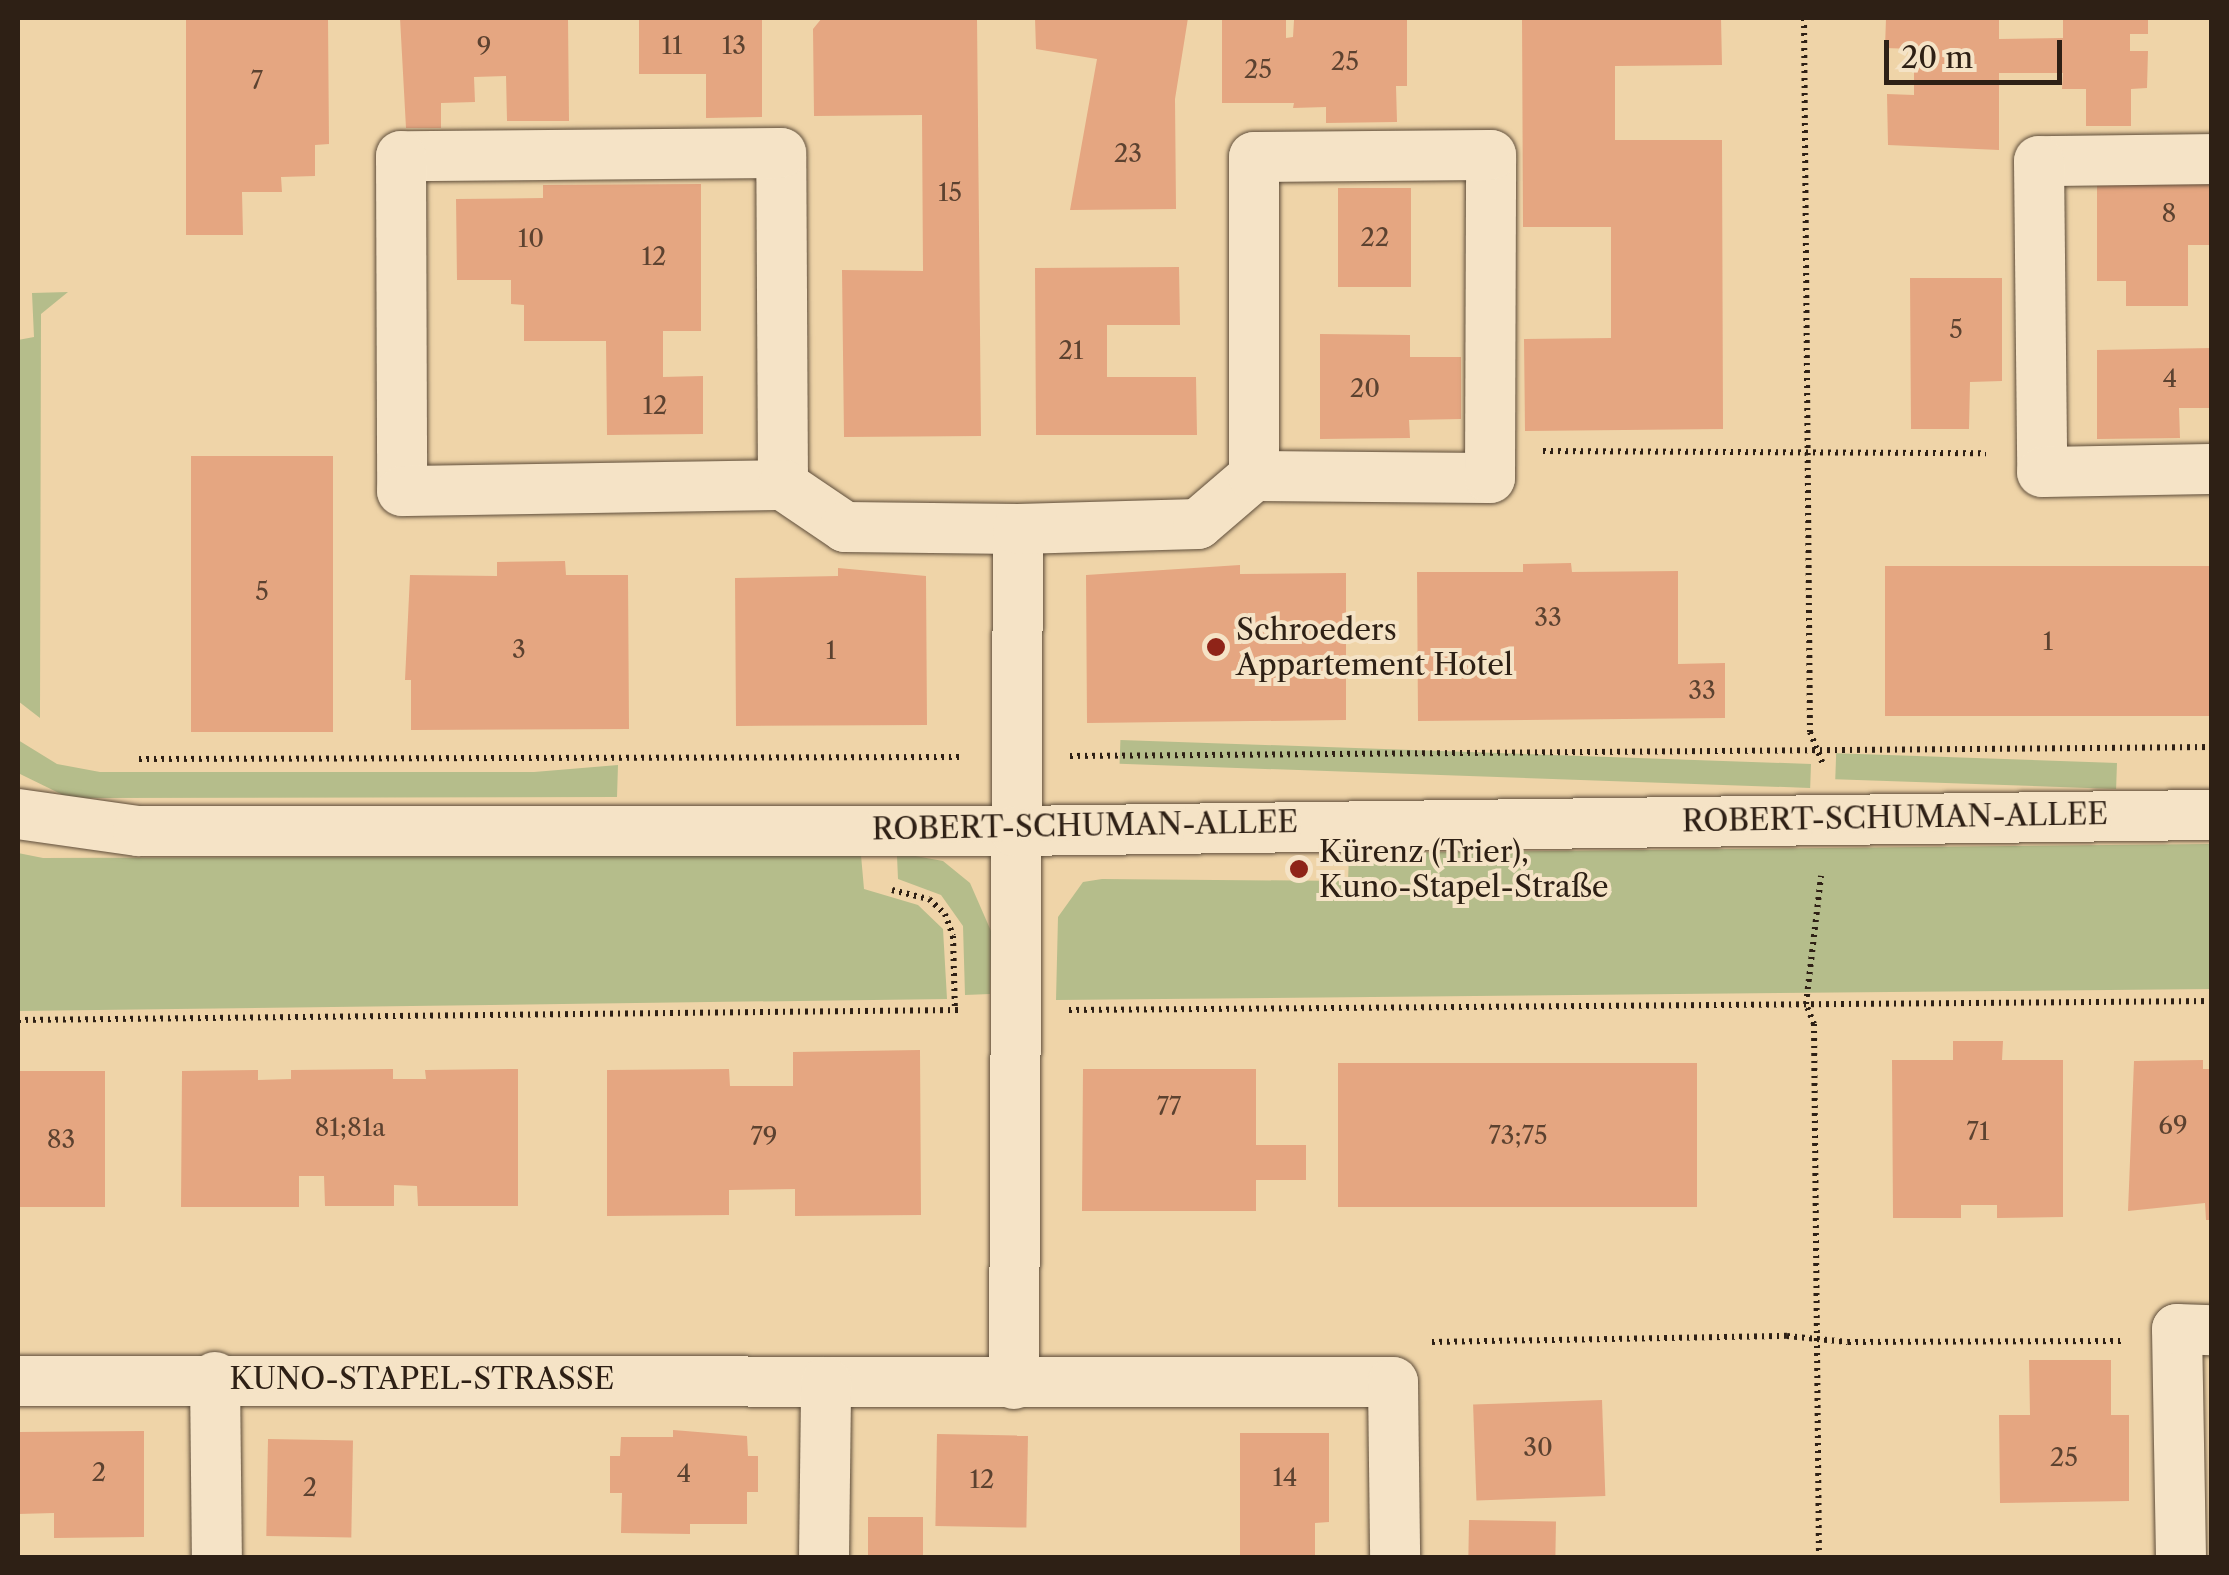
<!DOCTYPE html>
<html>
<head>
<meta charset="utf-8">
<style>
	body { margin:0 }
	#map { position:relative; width:2229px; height:1575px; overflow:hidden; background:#efd4a8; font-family:"Libre Caslon Text",serif }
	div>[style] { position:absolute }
	.green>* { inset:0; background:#b5bd8b; transform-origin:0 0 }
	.building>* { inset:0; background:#e5a681; transform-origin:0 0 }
	.path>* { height:6px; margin-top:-3px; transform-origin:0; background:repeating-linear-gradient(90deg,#2e2015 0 2.5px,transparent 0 7.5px) }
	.roads { filter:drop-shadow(0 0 2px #5e4d3a) drop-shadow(0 0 2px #5e4d3a) }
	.street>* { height:50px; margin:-25px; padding:0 25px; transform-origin:25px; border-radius:25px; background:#f5e3c6 }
	.dots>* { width:28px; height:28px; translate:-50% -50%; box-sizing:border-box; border:5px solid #f5e3c6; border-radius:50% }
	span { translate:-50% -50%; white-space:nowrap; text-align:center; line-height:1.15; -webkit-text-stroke:8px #f5e3c6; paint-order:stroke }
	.number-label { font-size:25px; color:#5c4230 }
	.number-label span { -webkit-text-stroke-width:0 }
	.poi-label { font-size:30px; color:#2e2015 }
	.left { translate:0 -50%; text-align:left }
	.street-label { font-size:30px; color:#2e2015 }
	.frame { position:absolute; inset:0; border:20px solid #2e2015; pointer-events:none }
	.scale { position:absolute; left:1884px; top:40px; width:178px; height:45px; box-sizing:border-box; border:5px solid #2e2015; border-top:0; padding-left:12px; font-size:30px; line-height:35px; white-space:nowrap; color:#2e2015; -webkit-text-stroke:8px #f5e3c6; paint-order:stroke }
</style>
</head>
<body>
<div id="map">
	<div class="green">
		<div style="clip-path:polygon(68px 292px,41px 314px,40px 718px,18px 701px,18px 340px,34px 337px,32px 293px)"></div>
		<div style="clip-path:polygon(18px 740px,57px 764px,100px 772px,534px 772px,618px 765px,617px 797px,87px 798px,65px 796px,18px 773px)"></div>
		<div style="left:2117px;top:763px;width:26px;height:281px;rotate:92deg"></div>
		<div style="left:1811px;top:764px;width:24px;height:691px;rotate:92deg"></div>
		<div style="clip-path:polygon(2211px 844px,2211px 989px,1056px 1000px,1058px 917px,1083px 882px,1102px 879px,1348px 881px,1349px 853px)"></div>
		<div style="clip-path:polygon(18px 853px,43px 858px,861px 855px,864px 889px,918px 905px,943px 929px,947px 999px,18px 1011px)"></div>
		<div style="clip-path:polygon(910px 855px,943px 861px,970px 883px,991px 931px,990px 994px,965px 995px,963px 926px,941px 895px,898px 879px,897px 856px)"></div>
	</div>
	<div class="building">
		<div style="clip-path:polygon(186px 18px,328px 18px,329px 144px,315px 145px,315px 176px,281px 177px,282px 192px,242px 192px,243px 235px,186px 235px)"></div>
		<div style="clip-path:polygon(400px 18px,568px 18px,569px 121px,507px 121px,506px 76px,474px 77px,475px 102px,441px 103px,441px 128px,406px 128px)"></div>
		<div style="clip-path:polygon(639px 18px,762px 18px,762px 117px,706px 118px,706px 74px,639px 74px)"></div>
		<div style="clip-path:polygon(822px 18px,977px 18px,981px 436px,844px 437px,842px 270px,923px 271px,922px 115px,814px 116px,813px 29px)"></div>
		<div style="clip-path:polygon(1035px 18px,1188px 18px,1175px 99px,1176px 209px,1070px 210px,1097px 59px,1036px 49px)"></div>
		<div style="clip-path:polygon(1222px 18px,1286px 18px,1286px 38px,1293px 37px,1294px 20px,1407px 18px,1407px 86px,1396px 86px,1397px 122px,1326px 123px,1326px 107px,1293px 108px,1294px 103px,1222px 103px)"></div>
		<div style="clip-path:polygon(1522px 18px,1721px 18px,1722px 65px,1615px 66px,1615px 140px,1722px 140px,1723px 429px,1525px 431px,1524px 339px,1611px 338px,1611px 227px,1523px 227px)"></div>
		<div style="clip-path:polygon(1886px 18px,1999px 18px,1999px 39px,2063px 38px,2063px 18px,2148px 18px,2148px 34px,2130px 34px,2130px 51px,2148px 51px,2147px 88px,2131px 89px,2131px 126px,2086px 126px,2086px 89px,2062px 89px,2063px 73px,1999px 73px,1999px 150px,1888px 145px,1887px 94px,1914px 95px,1914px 49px,1885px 48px)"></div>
		<div style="clip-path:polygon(2097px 183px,2212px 183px,2212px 245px,2188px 245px,2188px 306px,2126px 306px,2126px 281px,2097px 281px)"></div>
		<div style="clip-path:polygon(701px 184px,701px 331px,663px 331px,663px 377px,703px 376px,703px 434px,607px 435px,606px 341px,524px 341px,524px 305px,511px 304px,511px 280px,457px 280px,456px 199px,543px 198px,543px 185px)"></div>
		<div style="left:1338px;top:188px;width:73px;height:99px"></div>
		<div style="clip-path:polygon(1179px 267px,1180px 325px,1107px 325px,1107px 377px,1196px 377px,1197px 435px,1036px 435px,1035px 268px)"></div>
		<div style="clip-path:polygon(1910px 278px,2002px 278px,2002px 381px,1970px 382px,1969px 429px,1911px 429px)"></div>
		<div style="clip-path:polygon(1320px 334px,1410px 335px,1410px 357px,1461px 357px,1461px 419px,1409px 420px,1410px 438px,1320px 439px)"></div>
		<div style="clip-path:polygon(2212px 348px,2212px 408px,2179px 408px,2180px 438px,2097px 439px,2097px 350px)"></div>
		<div style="left:191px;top:456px;width:142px;height:276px"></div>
		<div style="clip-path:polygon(565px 561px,566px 575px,628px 575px,629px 729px,411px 730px,411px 680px,405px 680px,410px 575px,497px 576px,497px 562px)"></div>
		<div style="clip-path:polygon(1571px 563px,1572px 572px,1678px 571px,1678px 664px,1725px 663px,1725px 718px,1418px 721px,1417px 572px,1523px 572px,1523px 564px)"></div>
		<div style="clip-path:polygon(1240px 565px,1240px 574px,1346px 573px,1346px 720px,1087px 723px,1086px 575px)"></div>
		<div style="left:2212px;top:566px;width:150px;height:327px;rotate:90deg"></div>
		<div style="clip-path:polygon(838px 568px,926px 576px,927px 725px,736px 726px,735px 578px,838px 576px)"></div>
		<div style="clip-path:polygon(1953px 1041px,2003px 1041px,2002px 1060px,2063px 1060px,2063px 1217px,1997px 1218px,1997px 1205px,1961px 1205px,1961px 1218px,1893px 1218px,1892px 1060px,1953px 1060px)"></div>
		<div style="clip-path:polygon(920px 1050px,921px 1215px,795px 1216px,795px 1189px,729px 1190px,729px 1215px,607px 1216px,607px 1070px,729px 1069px,730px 1086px,793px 1086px,793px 1052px)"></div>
		<div style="clip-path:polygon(2203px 1060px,2203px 1069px,2212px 1069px,2212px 1220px,2206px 1220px,2205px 1203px,2128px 1211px,2134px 1061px)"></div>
		<div style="left:1697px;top:1063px;width:144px;height:359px;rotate:90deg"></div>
		<div style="clip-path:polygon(393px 1069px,393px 1079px,426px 1079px,425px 1070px,518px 1069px,518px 1206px,418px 1206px,417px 1186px,394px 1185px,394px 1206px,325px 1206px,324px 1176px,299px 1176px,299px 1207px,181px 1207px,182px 1071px,258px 1070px,258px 1080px,291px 1079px,291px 1070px)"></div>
		<div style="clip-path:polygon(1083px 1069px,1256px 1069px,1256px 1145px,1306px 1145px,1306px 1180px,1256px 1180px,1256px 1211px,1082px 1211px)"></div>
		<div style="left:105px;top:1071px;width:136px;height:87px;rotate:90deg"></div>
		<div style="clip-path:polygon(2029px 1360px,2111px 1360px,2111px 1415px,2129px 1415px,2129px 1501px,2000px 1503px,1999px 1415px,2030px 1415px)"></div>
		<div style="left:1602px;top:1400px;width:96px;height:129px;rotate:88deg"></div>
		<div style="clip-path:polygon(673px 1430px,747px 1436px,748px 1456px,758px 1456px,758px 1492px,747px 1492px,747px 1524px,690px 1524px,690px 1534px,621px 1533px,622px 1493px,610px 1493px,610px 1456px,620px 1456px,621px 1437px,673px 1437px)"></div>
		<div style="clip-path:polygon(144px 1431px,144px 1537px,54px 1538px,54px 1513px,18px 1514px,18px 1432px)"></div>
		<div style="clip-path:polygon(1240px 1433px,1329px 1433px,1329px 1522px,1315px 1523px,1315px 1558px,1240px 1558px)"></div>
		<div style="left:937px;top:1434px;width:91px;height:92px;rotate:1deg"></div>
		<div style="left:268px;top:1439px;width:85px;height:97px;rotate:1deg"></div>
		<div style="left:923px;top:1517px;width:41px;height:55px;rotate:90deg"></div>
		<div style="left:1469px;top:1520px;width:87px;height:38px;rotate:1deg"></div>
	</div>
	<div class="path">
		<div style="left:1804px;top:18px;width:714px;rotate:89.52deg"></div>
		<div style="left:1810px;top:732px;width:35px;rotate:68deg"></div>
		<div style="left:1543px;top:451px;width:443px;rotate:0.3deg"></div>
		<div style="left:1070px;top:756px;width:1142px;rotate:-0.45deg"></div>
		<div style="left:139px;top:759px;width:823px;rotate:-0.14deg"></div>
		<div style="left:892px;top:890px;width:38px;rotate:14deg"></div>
		<div style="left:929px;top:899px;width:22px;rotate:43deg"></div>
		<div style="left:945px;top:914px;width:23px;rotate:70deg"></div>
		<div style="left:953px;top:936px;width:75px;rotate:88.5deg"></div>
		<div style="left:1069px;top:1010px;width:1143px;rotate:-0.45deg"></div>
		<div style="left:18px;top:1020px;width:943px;rotate:-0.61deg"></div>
		<div style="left:1432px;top:1342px;width:355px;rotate:-1deg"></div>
		<div style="left:1787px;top:1336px;width:61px;rotate:5.6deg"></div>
		<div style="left:1848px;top:1342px;width:276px;rotate:-0.2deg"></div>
		<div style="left:1819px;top:1558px;width:534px;rotate:-90.54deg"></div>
		<div style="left:1814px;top:1024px;width:22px;rotate:-112deg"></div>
		<div style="left:1806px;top:1004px;width:129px;rotate:-83.3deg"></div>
	</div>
	<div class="roads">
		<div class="street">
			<div style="left:2212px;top:159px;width:173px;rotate:179.3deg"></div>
			<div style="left:2039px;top:161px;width:311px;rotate:89.4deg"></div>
			<div style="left:2042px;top:472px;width:170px;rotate:-1deg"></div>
			<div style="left:783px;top:485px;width:332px;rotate:-90.3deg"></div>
			<div style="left:781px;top:153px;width:380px;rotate:179.5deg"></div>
			<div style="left:401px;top:156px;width:335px;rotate:89.8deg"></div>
			<div style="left:402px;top:491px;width:381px;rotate:-0.9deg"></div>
			<div style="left:783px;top:485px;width:75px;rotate:34.1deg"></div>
			<div style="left:845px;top:527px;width:173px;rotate:0.7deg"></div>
			<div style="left:1018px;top:529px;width:855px;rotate:90.27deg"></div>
			<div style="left:1018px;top:529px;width:180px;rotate:-1.6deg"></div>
			<div style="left:1198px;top:524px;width:74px;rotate:-40.6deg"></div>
			<div style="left:1254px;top:476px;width:236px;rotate:0.5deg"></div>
			<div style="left:1490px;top:478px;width:323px;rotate:-89.8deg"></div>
			<div style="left:1491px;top:155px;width:237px;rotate:179.5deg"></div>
			<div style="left:1254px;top:157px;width:319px;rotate:90deg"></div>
			<div style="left:18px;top:814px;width:121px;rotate:8.1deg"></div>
			<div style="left:138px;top:831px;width:877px"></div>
			<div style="left:1015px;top:831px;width:1197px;rotate:-0.77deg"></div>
			<div style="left:215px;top:1377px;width:181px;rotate:89.4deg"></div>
			<div style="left:18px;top:1381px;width:1375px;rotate:0.04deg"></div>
			<div style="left:1393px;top:1382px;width:176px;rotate:89.3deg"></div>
			<div style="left:824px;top:1558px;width:176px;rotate:-89.3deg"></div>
			<div style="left:2181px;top:1558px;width:229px;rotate:-91deg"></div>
			<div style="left:2177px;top:1329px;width:35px;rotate:2deg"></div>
		</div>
	</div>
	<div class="dots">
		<div style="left:1216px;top:647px;background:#8f2418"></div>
		<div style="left:1299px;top:869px;background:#8f2418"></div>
	</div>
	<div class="number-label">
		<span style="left:672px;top:46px">11</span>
		<span style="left:734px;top:46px">13</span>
		<span style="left:484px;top:47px">9</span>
		<span style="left:1345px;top:62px">25</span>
		<span style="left:1258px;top:70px">25</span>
		<span style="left:257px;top:81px">7</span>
		<span style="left:1128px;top:154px">23</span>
		<span style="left:950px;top:193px">15</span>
		<span style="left:2169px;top:214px">8</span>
		<span style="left:1375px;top:238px">22</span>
		<span style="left:531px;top:239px">10</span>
		<span style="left:654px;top:257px">12</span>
		<span style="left:1956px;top:330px">5</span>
		<span style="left:1071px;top:351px">21</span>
		<span style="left:2170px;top:379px">4</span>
		<span style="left:1365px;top:389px">20</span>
		<span style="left:655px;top:406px">12</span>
		<span style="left:262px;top:592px">5</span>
		<span style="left:1548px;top:618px">33</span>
		<span style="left:2048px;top:642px">1</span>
		<span style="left:519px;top:650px">3</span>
		<span style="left:831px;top:651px">1</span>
		<span style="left:1702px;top:691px">33</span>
		<span style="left:1169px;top:1107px">77</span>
		<span style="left:2173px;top:1126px">69</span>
		<span style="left:350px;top:1128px">81;81a</span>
		<span style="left:1978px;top:1132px">71</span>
		<span style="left:1518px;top:1136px">73;75</span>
		<span style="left:764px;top:1137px">79</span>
		<span style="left:61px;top:1140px">83</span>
		<span style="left:1538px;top:1448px">30</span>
		<span style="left:2064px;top:1458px">25</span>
		<span style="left:99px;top:1473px">2</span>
		<span style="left:684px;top:1474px">4</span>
		<span style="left:1285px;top:1478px">14</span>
		<span style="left:982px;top:1480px">12</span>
		<span style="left:310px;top:1488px">2</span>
	</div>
	<div class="poi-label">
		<span class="left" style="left:1236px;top:647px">Schroeders<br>Appartement Hotel</span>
		<span class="left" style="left:1319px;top:869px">Kürenz (Trier),<br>Kuno-Stapel-Straße</span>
	</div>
	<div class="street-label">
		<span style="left:1895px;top:818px;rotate:-1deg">ROBERT-SCHUMAN-ALLEE</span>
		<span style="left:1085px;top:826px;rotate:-1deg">ROBERT-SCHUMAN-ALLEE</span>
		<span style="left:422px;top:1379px">KUNO-STAPEL-STRASSE</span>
	</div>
	<div class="frame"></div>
	<div class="scale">20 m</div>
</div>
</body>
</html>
